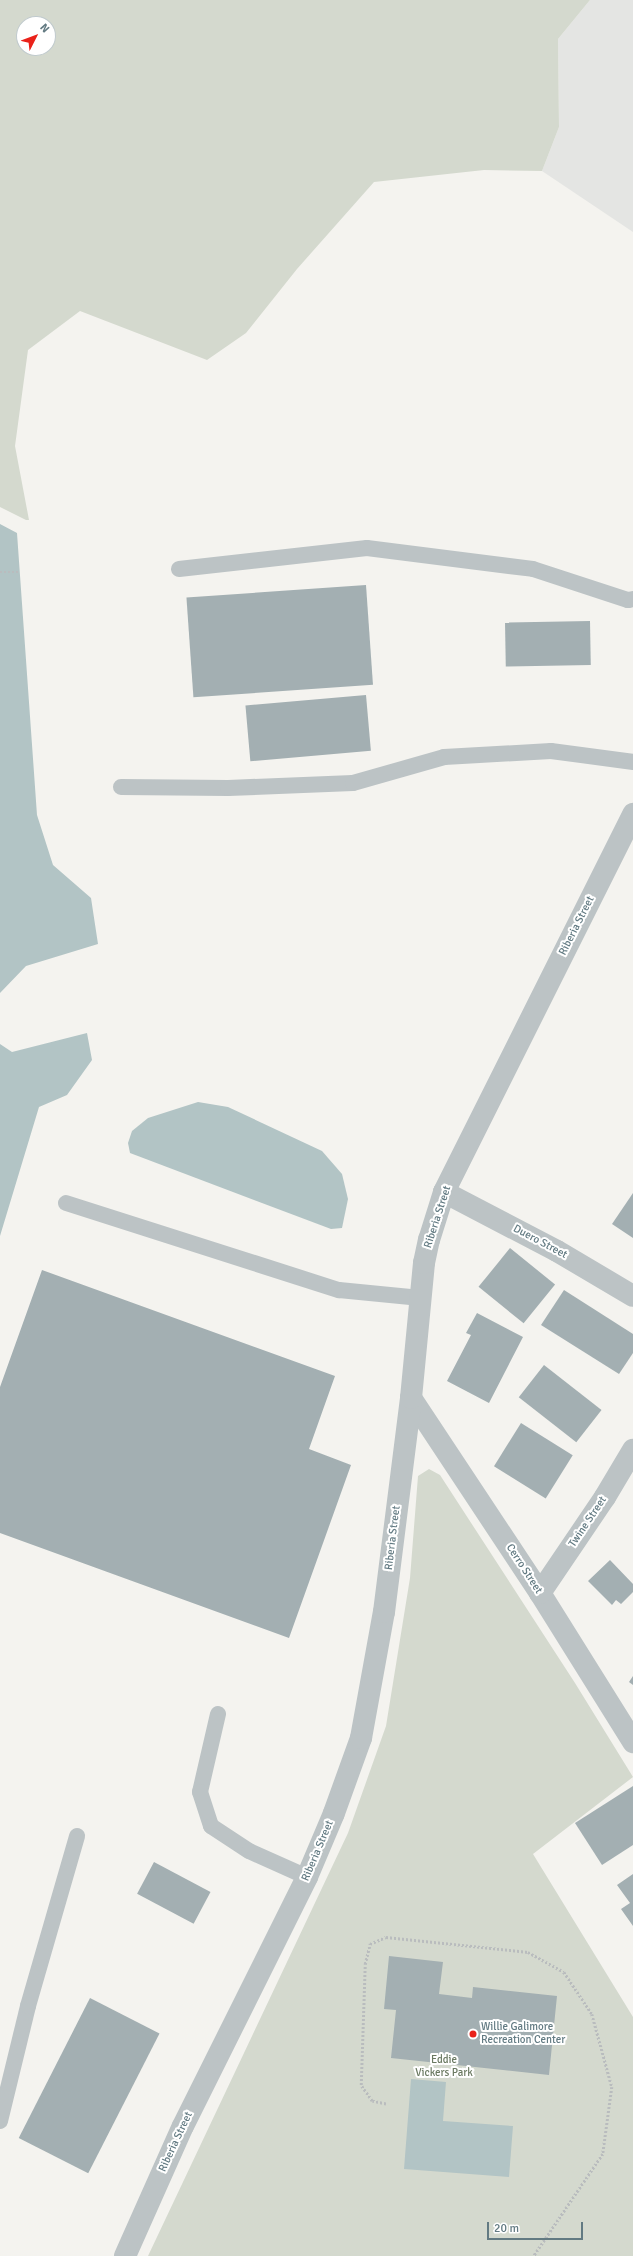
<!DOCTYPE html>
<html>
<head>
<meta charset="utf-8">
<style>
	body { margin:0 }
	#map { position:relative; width:633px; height:2256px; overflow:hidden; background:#f4f3ef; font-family:Signika,sans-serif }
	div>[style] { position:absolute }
	.built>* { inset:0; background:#e4e5e3 }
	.green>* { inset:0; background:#d4d9ce }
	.water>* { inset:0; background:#b2c4c5 }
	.building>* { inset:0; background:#a3afb2; transform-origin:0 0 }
	.path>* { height:2.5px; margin-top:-1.25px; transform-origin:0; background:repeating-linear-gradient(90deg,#b9bcbe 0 2px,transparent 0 4px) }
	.lane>* { height:16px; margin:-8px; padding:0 8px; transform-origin:8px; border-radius:8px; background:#bcc3c5 }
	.street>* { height:22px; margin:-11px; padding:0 11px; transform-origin:11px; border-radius:11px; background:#bcc3c5 }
	.dots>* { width:11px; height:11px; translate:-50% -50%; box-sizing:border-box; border:2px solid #fff; border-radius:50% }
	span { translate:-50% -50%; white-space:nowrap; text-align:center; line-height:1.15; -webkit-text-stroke:4px #fff; paint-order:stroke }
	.street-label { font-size:11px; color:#627a82 }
	.poi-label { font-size:11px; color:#627a82 }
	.left { translate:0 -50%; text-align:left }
	.park-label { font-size:11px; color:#6a7961 }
	.north { position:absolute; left:16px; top:16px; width:40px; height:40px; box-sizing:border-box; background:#fff; border:1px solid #c0cacd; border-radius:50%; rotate:48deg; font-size:11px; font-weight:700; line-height:16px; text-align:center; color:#627a82 }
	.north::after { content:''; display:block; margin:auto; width:14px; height:18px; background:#ea221a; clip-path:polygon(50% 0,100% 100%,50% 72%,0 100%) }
	.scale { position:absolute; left:487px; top:2222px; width:96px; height:18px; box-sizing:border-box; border:2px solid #627a82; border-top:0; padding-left:5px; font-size:12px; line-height:14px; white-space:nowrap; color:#627a82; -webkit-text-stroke:3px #fff; paint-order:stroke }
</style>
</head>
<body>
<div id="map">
	<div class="built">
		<div style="clip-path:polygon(590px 0,633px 0,633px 232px,542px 171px,559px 127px,558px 39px)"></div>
	</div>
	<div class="green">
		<div style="clip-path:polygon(evenodd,0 0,590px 0,558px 39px,559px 127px,542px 171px,484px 170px,374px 182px,297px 269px,246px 333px,207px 360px,80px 311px,28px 350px,15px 446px,29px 520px,26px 520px,0 507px,0 0,24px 24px,48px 24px,48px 48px,24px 48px,24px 24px)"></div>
		<div style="clip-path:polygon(429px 1469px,440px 1475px,575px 1683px,633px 1777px,533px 1854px,633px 2017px,633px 2256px,148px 2256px,348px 1833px,386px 1726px,410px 1578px,418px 1476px)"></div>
	</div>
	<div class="water">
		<div style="clip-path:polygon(0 524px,17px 533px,37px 815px,53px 865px,91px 898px,98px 944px,26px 966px,0 993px)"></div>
		<div style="clip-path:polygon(87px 1033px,92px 1060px,67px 1095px,39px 1107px,0 1236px,0 1044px,12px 1052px)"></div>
		<div style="clip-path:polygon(198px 1102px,228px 1107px,322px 1151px,342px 1174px,348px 1199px,342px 1228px,331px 1229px,130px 1153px,128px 1143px,132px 1131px,148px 1118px)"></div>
		<div style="clip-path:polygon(411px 2079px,446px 2082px,443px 2121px,513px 2126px,509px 2177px,404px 2169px)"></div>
	</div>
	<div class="building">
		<div style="left:366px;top:585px;width:100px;height:180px;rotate:86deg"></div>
		<div style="left:590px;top:621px;width:44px;height:85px;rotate:89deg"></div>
		<div style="left:366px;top:695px;width:56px;height:121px;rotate:85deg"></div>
		<div style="clip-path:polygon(633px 1193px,633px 1238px,612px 1224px)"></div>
		<div style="left:510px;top:1248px;width:58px;height:50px;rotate:39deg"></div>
		<div style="clip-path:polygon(42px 1270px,335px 1376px,309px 1449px,351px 1465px,289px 1638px,0 1533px,0 1387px)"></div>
		<div style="clip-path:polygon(564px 1290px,633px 1334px,633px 1353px,619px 1374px,541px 1325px)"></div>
		<div style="clip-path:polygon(477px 1313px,523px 1337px,489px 1403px,447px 1381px,471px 1335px,466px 1333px)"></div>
		<div style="left:544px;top:1365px;width:73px;height:41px;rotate:38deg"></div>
		<div style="left:521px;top:1423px;width:61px;height:51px;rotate:32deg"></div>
		<div style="clip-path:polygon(610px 1560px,633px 1584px,633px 1592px,621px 1604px,616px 1600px,612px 1605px,588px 1581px)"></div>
		<div style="clip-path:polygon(633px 1676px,633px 1685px,629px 1682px)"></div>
		<div style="clip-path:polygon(633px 1786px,633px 1845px,602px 1865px,575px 1823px)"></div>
		<div style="left:154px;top:1862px;width:64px;height:36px;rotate:28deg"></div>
		<div style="clip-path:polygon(633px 1874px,633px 1926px,621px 1909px,630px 1903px,617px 1885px)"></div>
		<div style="clip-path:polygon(389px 1956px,443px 1962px,439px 1994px,472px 1998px,473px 1987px,557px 1996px,549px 2075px,391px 2058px,396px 2010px,384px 2009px)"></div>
		<div style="left:90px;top:1998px;width:78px;height:157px;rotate:27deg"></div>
	</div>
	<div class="path">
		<div style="left:0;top:572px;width:20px"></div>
		<div style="left:386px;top:2104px;width:14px;rotate:-168deg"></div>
		<div style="left:372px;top:2101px;width:19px;rotate:-125deg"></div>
		<div style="left:361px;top:2085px;width:121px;rotate:-88.1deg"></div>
		<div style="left:365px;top:1964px;width:21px;rotate:-76deg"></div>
		<div style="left:370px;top:1944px;width:17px;rotate:-24deg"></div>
		<div style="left:386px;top:1937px;width:143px;rotate:6deg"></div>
		<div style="left:528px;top:1952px;width:41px;rotate:29.1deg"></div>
		<div style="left:564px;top:1972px;width:50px;rotate:56.3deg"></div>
		<div style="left:592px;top:2014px;width:76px;rotate:74.7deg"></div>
		<div style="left:612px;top:2087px;width:68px;rotate:97.7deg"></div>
		<div style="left:603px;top:2154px;width:123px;rotate:124.1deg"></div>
	</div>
	<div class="lane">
		<div style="left:179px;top:569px;width:189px;rotate:-6.4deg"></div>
		<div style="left:367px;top:548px;width:167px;rotate:7.2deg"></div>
		<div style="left:533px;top:569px;width:100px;rotate:18.1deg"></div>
		<div style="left:628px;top:600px;width:5px;rotate:-11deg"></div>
		<div style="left:121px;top:787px;width:107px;rotate:0.5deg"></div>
		<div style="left:228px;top:788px;width:125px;rotate:-2.3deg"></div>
		<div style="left:353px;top:783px;width:95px;rotate:-15.9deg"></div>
		<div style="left:444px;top:757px;width:107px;rotate:-3.2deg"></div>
		<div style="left:551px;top:751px;width:83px;rotate:7.6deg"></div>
		<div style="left:66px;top:1203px;width:287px;rotate:17.7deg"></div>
		<div style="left:339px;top:1290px;width:82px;rotate:5.6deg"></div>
		<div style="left:218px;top:1714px;width:80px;rotate:103deg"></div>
		<div style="left:200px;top:1792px;width:36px;rotate:72deg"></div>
		<div style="left:211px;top:1826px;width:45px;rotate:33.3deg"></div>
		<div style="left:249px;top:1851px;width:64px;rotate:24.1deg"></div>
		<div style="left:0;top:2121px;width:118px;rotate:-76.3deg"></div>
		<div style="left:28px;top:2006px;width:177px;rotate:-73.9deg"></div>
	</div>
	<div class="street">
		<div style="left:444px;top:1192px;width:127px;rotate:27.6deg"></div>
		<div style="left:557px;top:1251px;width:88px;rotate:30.6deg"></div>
		<div style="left:411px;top:1398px;width:234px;rotate:56.5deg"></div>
		<div style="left:540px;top:1593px;width:176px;rotate:58deg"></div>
		<div style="left:540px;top:1593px;width:116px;rotate:-55.9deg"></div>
		<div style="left:605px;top:1497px;width:55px;rotate:-59.2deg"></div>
		<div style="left:125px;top:2256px;width:142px;rotate:-66deg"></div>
		<div style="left:183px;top:2126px;width:278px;rotate:-63.5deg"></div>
		<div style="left:307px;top:1877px;width:69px;rotate:-67.1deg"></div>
		<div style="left:334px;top:1813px;width:80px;rotate:-70.2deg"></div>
		<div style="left:361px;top:1738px;width:128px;rotate:-79.7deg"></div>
		<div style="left:384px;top:1612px;width:216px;rotate:-82.8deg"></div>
		<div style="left:411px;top:1398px;width:136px;rotate:-84.5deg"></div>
		<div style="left:424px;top:1263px;width:24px;rotate:-78deg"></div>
		<div style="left:429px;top:1240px;width:50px;rotate:-72.6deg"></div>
		<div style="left:444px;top:1192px;width:423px;rotate:-63.4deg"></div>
	</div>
	<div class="dots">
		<div style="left:473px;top:2034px;background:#ea221a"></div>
	</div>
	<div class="street-label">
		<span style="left:577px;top:926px;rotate:-63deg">Riberia Street</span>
		<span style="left:438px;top:1217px;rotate:-72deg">Riberia Street</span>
		<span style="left:540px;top:1242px;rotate:28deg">Duero Street</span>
		<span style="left:588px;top:1522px;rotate:-56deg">Twine Street</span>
		<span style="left:393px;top:1538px;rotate:-83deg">Riberia Street</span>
		<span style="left:524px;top:1569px;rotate:57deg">Cerro Street</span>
		<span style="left:318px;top:1851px;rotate:-67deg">Riberia Street</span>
		<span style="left:176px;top:2142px;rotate:-65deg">Riberia Street</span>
	</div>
	<div class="poi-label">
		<span class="left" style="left:481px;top:2034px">Willie Galimore<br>Recreation Center</span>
	</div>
	<div class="park-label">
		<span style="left:444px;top:2067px">Eddie<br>Vickers Park</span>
	</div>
	<div class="north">N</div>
	<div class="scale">20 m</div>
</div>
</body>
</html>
